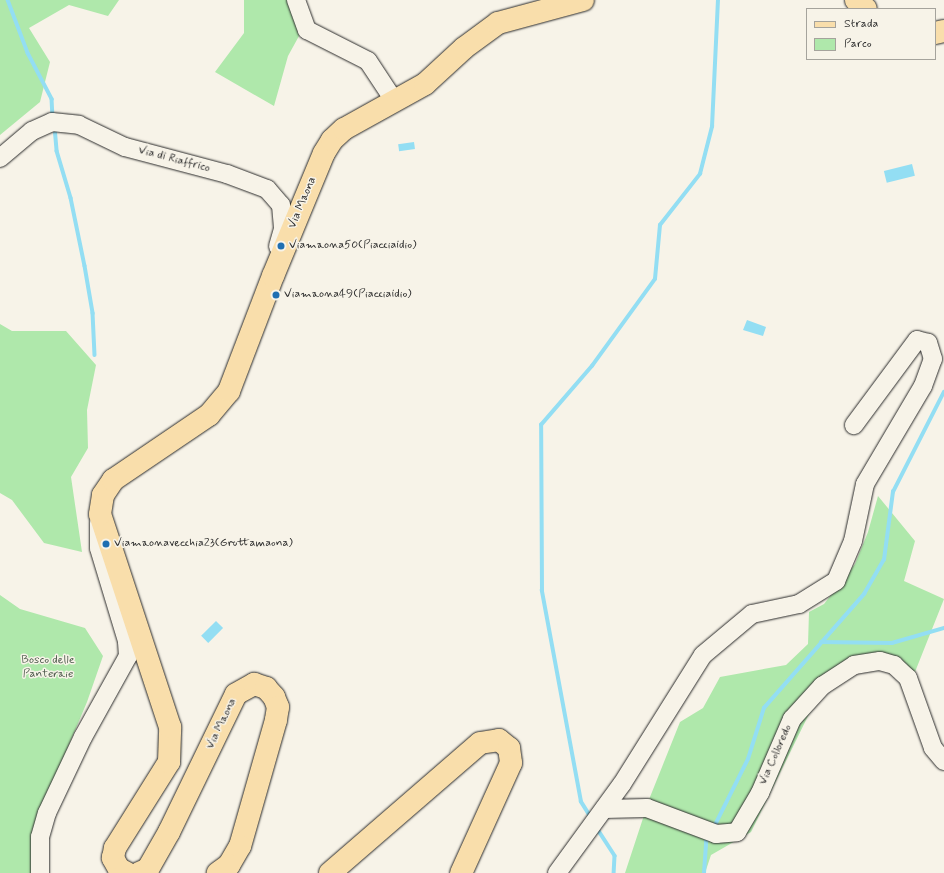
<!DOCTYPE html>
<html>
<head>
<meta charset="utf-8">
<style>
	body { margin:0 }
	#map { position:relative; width:944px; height:873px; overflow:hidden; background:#f7f3e8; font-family:Mynerve,sans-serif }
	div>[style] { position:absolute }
	.green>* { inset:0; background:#afe8ab }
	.water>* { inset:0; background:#93def3; transform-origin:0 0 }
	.stream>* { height:3.5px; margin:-1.75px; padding:0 1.75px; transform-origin:1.75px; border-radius:1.75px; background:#93def3 }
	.roads { filter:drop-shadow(0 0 1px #2b2b2b) drop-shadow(0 0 1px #2b2b2b) }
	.minor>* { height:18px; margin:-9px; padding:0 9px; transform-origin:9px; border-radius:9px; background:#f7f3e8 }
	.major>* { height:22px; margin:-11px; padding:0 11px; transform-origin:11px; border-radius:11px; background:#f9deab }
	.dots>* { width:11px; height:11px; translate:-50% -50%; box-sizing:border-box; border:2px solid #f7f3e8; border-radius:50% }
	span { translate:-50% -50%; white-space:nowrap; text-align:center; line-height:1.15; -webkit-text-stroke:3px #f7f3e8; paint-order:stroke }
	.street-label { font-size:12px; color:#2b2b2b }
	.poi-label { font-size:12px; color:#2b2b2b }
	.left { translate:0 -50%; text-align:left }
	.park-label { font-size:12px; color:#4c5a4b }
	.legend { position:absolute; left:806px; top:8px; width:130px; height:52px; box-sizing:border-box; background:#f7f3e8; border:1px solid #a5a39c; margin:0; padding:5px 7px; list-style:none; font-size:12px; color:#2b2b2b }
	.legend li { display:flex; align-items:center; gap:8px; height:20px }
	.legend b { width:20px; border:1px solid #a5a39c }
</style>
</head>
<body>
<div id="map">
	<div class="green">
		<div style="clip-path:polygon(0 0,119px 0,108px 16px,69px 5px,29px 28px,50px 62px,40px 102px,0 135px)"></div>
		<div style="clip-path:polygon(244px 0,290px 0,299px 36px,288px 56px,274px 106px,215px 72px,244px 33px)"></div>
		<div style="clip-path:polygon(0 324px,12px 331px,66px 331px,96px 365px,87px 410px,88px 448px,71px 477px,82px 552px,44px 543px,12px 500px,0 493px)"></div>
		<div style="clip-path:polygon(878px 496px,915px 541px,904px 581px,944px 599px,913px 677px,892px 669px,866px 668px,838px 679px,809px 714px,751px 832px,711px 855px,705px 873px,625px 873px,650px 797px,680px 722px,703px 708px,720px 677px,786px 665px,808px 644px,809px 612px,824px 604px,855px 564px,868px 532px)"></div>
		<div style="clip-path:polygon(0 595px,20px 609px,85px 628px,103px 656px,87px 702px,33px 830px,36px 873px,0 873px)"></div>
	</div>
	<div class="water">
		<div style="left:414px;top:142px;width:7px;height:16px;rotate:82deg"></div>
		<div style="left:912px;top:164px;width:12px;height:29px;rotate:76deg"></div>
		<div style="clip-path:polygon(747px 320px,766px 327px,763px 336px,743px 330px)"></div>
		<div style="left:216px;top:621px;width:10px;height:21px;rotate:45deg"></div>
	</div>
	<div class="stream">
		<div style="left:8px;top:0;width:57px;rotate:69.3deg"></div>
		<div style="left:28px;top:53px;width:52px;rotate:62.4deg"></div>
		<div style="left:52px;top:99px;width:18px;rotate:87deg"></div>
		<div style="left:55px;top:127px;width:24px;rotate:85deg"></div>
		<div style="left:57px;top:151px;width:49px;rotate:73.4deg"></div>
		<div style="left:71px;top:198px;width:69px;rotate:78.4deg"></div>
		<div style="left:85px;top:266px;width:48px;rotate:80.3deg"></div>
		<div style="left:93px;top:313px;width:42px;rotate:87.3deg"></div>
		<div style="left:821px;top:642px;width:71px;rotate:0.8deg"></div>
		<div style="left:892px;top:643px;width:54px;rotate:-16.1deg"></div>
		<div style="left:591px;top:818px;width:19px;rotate:-122deg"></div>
		<div style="left:581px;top:802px;width:215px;rotate:-100.5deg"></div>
		<div style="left:542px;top:591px;width:166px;rotate:-90.3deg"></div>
		<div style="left:541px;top:425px;width:78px;rotate:-49.2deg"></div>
		<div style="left:592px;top:366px;width:107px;rotate:-54.1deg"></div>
		<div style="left:655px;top:279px;width:54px;rotate:-84.7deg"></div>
		<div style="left:660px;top:225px;width:65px;rotate:-51.9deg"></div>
		<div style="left:700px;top:174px;width:49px;rotate:-75.7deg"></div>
		<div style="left:712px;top:127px;width:127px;rotate:-87.3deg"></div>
		<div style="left:597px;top:828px;width:33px;rotate:57deg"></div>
		<div style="left:615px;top:856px;width:17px;rotate:93deg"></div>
		<div style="left:713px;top:829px;width:78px;rotate:-63.4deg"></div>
		<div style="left:748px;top:759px;width:53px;rotate:-72.6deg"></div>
		<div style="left:764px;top:708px;width:152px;rotate:-48.7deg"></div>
		<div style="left:864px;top:594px;width:39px;rotate:-60deg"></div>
		<div style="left:884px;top:560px;width:69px;rotate:-82.5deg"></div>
		<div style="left:893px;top:492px;width:112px;rotate:-63deg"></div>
		<div style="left:704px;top:873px;width:31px;rotate:-86deg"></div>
		<div style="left:706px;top:842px;width:5px;rotate:-68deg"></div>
	</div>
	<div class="roads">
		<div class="minor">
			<div style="left:296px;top:0;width:32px;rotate:70deg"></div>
			<div style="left:307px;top:30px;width:68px;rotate:26.9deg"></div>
			<div style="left:368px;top:61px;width:49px;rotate:56.6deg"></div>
			<div style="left:0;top:158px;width:42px;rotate:-40.2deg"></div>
			<div style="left:32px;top:131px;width:22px;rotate:-24deg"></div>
			<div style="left:52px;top:122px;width:27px;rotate:6deg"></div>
			<div style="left:79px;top:125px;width:51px;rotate:25.6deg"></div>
			<div style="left:125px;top:147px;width:106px;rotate:14.8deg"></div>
			<div style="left:227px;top:174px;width:43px;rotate:20.6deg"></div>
			<div style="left:267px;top:189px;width:21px;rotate:49deg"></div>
			<div style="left:281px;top:205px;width:24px;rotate:85deg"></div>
			<div style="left:283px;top:229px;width:18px;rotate:106deg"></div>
			<div style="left:604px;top:809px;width:43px;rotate:-1.3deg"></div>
			<div style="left:647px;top:808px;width:74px;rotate:20.6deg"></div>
			<div style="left:716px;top:834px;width:21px;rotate:-5deg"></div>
			<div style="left:737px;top:832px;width:45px;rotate:-59.5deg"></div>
			<div style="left:760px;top:793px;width:81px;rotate:-66.6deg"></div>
			<div style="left:792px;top:719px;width:45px;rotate:-47.7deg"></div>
			<div style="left:822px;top:686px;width:38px;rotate:-33deg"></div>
			<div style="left:854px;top:665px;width:26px;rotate:-9deg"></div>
			<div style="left:880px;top:661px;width:15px;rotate:16deg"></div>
			<div style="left:894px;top:665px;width:19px;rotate:43deg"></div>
			<div style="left:908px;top:678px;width:74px;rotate:70.3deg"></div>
			<div style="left:933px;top:748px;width:17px;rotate:50deg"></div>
			<div style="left:40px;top:873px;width:36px;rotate:-90deg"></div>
			<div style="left:40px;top:837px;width:25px;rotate:-74deg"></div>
			<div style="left:47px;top:813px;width:84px;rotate:-64.7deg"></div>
			<div style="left:83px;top:737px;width:93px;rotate:-60.9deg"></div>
			<div style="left:128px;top:656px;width:15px;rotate:-94deg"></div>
			<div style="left:127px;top:641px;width:97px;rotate:-106.8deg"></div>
			<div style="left:99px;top:548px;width:25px;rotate:-90deg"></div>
			<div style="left:557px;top:873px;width:110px;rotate:-53.9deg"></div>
			<div style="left:622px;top:784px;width:152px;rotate:-57.9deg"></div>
			<div style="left:703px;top:655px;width:64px;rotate:-39.9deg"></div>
			<div style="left:752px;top:614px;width:48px;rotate:-12deg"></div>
			<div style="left:799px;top:604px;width:44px;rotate:-31.9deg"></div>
			<div style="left:836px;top:581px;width:43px;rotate:-67deg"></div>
			<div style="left:853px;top:541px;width:58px;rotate:-78.1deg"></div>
			<div style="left:865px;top:484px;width:114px;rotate:-59.4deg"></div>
			<div style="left:923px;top:386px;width:29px;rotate:-70deg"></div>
			<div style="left:933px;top:359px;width:17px;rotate:-107deg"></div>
			<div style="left:928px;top:343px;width:11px;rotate:-165deg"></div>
			<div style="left:917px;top:340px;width:106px;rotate:126.5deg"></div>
		</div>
		<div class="major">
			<div style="left:856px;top:0;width:13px;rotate:42deg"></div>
			<div style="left:935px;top:33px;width:9px;rotate:-13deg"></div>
			<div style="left:127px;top:873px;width:9px;rotate:-153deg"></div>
			<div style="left:119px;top:869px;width:13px;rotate:-119deg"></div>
			<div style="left:113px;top:858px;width:10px;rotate:-79deg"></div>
			<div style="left:115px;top:848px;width:102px;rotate:-57.9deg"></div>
			<div style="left:169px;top:762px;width:35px;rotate:-88deg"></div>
			<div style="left:170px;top:727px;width:224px;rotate:-108.2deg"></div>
			<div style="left:100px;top:514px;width:19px;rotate:-81deg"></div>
			<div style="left:103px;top:495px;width:18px;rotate:-56deg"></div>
			<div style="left:113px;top:480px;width:116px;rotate:-34.1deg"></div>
			<div style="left:209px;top:415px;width:31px;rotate:-50deg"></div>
			<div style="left:229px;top:391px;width:123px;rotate:-69.1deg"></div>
			<div style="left:273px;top:276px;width:133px;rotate:-67.5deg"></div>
			<div style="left:324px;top:153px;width:15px;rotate:-58deg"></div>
			<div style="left:332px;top:140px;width:16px;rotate:-43deg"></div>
			<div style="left:344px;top:129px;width:93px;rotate:-29.1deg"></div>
			<div style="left:425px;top:84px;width:53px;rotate:-42.7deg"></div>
			<div style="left:464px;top:48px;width:42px;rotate:-36.3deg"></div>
			<div style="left:498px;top:23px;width:88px;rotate:-15.1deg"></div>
			<div style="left:139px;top:873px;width:10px;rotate:-24deg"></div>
			<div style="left:148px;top:869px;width:43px;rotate:-60.4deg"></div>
			<div style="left:169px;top:832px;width:153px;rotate:-64.1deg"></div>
			<div style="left:236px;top:694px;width:21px;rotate:-29deg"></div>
			<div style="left:254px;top:684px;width:13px;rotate:18deg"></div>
			<div style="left:266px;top:688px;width:12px;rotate:48deg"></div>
			<div style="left:274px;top:697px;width:11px;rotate:68deg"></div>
			<div style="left:278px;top:707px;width:13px;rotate:99deg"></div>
			<div style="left:276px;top:720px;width:131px;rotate:105.9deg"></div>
			<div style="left:240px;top:846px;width:22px;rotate:120deg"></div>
			<div style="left:229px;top:865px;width:14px;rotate:144deg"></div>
			<div style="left:330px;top:873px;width:198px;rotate:-40.9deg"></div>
			<div style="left:480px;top:743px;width:19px;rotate:-9deg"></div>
			<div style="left:499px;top:740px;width:13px;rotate:39deg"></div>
			<div style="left:509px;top:748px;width:15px;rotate:82deg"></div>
			<div style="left:511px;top:763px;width:121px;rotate:114.4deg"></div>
		</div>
	</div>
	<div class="dots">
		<div style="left:281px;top:246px;background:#1f6fb2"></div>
		<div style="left:276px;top:295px;background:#1f6fb2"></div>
		<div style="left:106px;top:544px;background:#1f6fb2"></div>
	</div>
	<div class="street-label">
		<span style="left:174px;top:160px;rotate:15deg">Via di Riaffrico</span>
		<span style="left:303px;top:203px;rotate:-67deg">Via Maona</span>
		<span style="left:222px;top:724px;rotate:-64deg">Via Maona</span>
		<span style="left:776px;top:755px;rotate:-66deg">Via Colloredo</span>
	</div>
	<div class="poi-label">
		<span class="left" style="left:289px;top:246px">Viamaona50(Piacciaidio)</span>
		<span class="left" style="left:284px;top:295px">Viamaona49(Piacciaidio)</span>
		<span class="left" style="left:114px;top:544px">Viamaonavecchia23(Grottamaona)</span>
	</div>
	<div class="park-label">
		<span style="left:48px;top:668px">Bosco delle<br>Panteraie</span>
	</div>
	<ul class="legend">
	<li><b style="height:5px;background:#f9deab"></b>Strada</li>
	<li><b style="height:11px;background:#afe8ab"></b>Parco</li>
	</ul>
</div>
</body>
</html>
